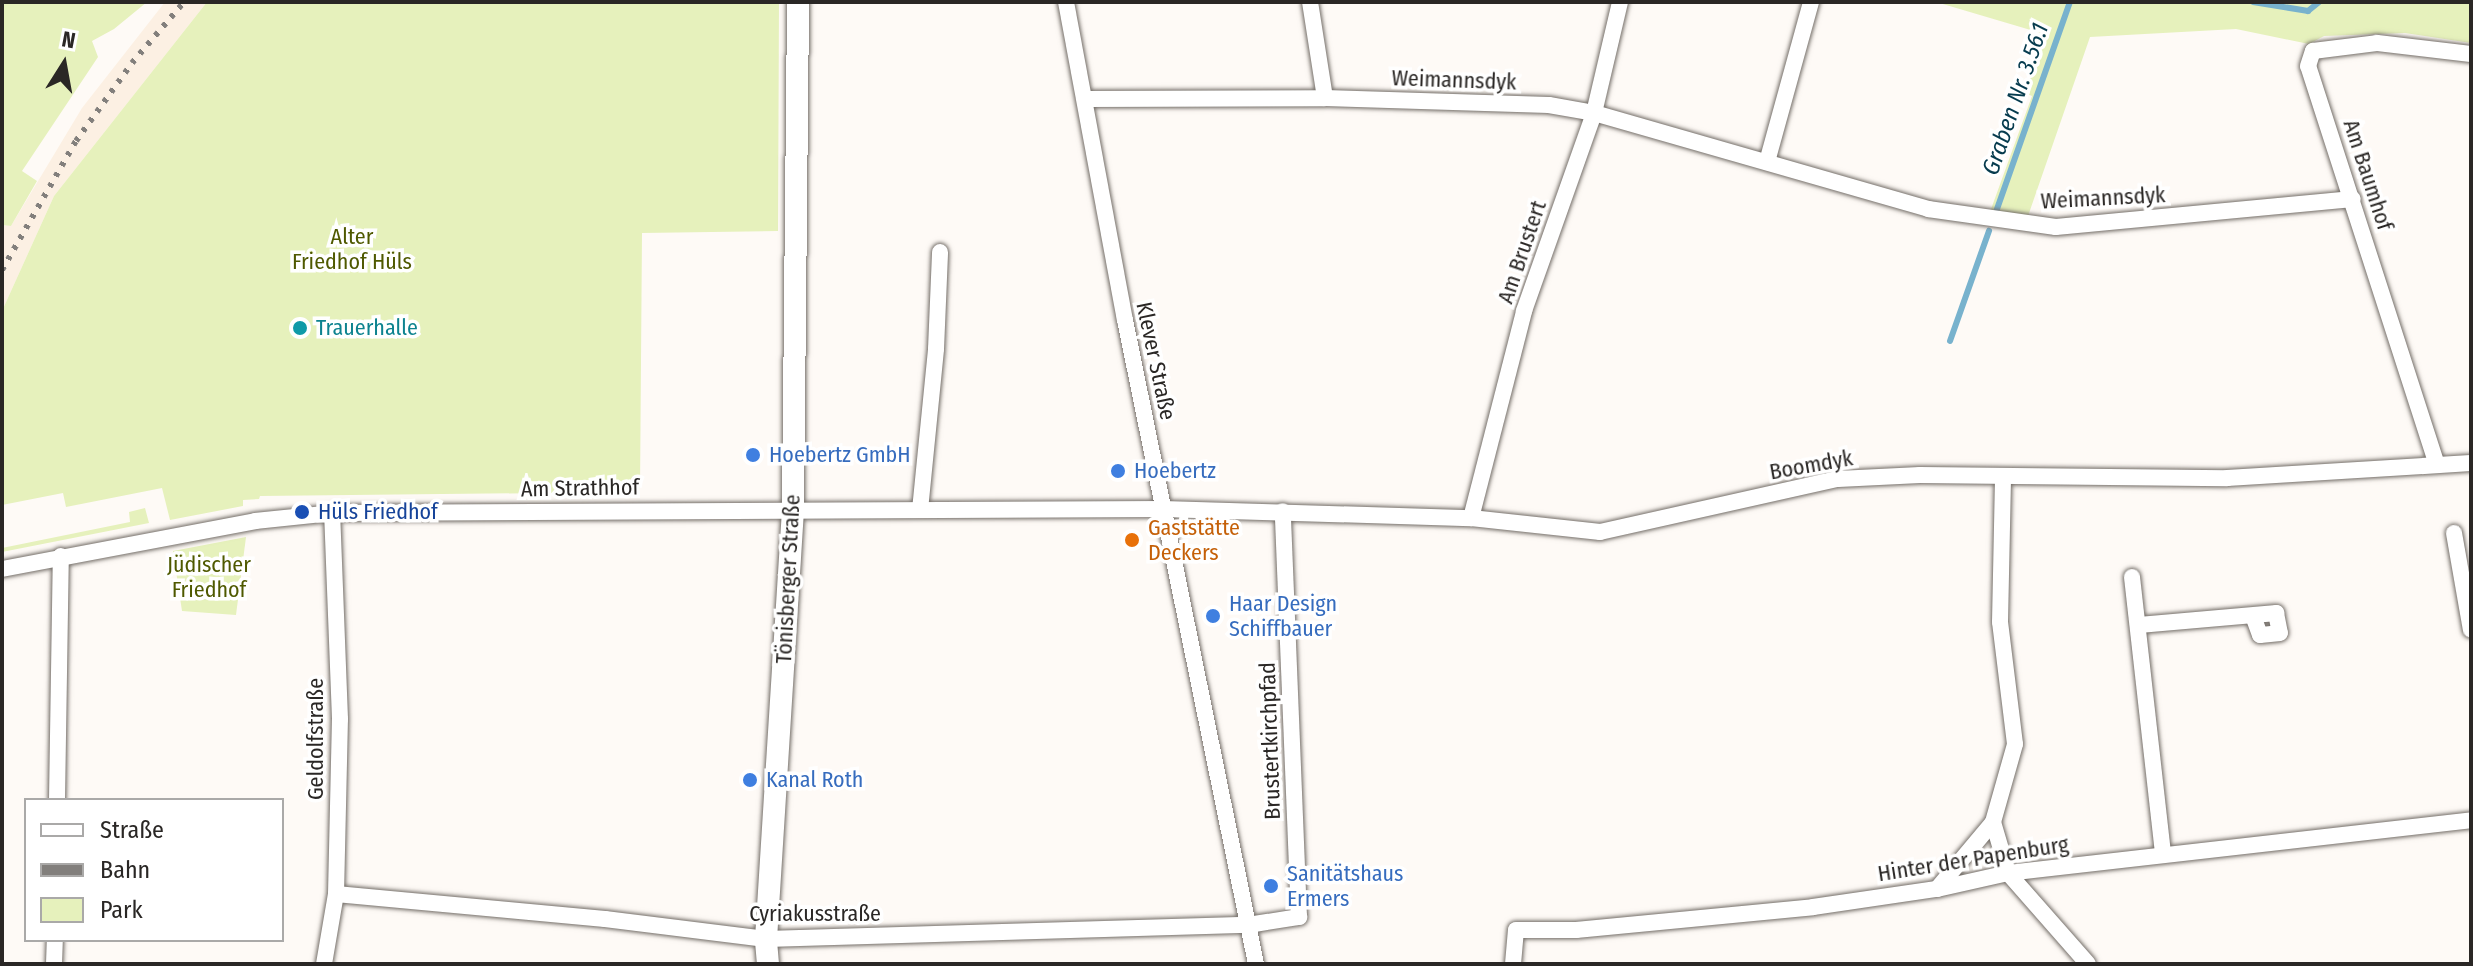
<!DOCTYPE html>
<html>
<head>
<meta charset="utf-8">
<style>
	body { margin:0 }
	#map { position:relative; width:2473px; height:966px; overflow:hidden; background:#fefaf6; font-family:"Fira Sans Condensed",sans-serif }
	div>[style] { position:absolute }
	.built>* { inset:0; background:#fcf0e3 }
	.green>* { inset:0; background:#e6f1bc }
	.stream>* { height:6px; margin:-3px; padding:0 3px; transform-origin:3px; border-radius:3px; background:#78b2cd }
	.roads { filter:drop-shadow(0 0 2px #746e68) drop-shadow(0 0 2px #746e68) }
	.street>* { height:16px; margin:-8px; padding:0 8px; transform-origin:8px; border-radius:8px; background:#fff }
	.secondary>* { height:22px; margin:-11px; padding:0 11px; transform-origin:11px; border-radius:11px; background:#fff }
	.rail>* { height:6px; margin-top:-3px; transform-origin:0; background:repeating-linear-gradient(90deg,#827f7c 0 4px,transparent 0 12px) }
	.dots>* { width:22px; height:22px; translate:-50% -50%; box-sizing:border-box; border:4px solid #fff; border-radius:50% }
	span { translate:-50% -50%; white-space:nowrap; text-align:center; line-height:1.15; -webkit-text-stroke:7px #fff; paint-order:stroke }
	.street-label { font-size:22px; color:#2a2725 }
	.park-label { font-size:22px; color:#4f5900 }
	.culture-label { font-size:22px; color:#0d838f }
	.left { translate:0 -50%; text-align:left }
	.shop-label { font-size:22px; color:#366cbe }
	.transit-label { font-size:22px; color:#164399 }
	.food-label { font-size:22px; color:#c56008 }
	.water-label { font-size:24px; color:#063b4e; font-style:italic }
	.frame { position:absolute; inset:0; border:4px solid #2a2725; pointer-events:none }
	.legend { position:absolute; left:24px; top:798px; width:260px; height:144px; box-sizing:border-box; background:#fff; border:2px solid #aaa9a8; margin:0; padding:10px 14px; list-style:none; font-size:24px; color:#2a2725 }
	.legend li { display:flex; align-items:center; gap:16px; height:40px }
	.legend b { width:40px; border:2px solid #aaa9a8 }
	.north { position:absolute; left:24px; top:24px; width:80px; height:80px; -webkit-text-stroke:6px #fff; paint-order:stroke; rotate:11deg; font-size:22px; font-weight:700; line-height:32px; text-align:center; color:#2a2725 }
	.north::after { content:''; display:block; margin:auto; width:28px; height:36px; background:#2a2725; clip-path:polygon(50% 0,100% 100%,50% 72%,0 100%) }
</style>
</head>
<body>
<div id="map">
	<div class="built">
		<div style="clip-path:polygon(165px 2px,207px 2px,54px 196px,2px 311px,2px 225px,11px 226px,82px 108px)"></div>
	</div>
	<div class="green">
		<div style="clip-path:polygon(2px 2px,147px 2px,114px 29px,92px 41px,98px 57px,22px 171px,37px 181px,11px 226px,2px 225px)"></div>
		<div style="clip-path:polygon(207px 2px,779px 2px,778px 231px,642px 233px,640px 492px,260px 496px,259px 499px,243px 500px,243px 506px,170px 520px,162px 488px,66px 507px,63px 493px,2px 505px,2px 311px,54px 196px)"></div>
		<div style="clip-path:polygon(1936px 2px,2471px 2px,2471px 43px,2405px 33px,2324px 36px,2309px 44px,2236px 29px,2090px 37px,2028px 216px,1990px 212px,2032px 96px,2025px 93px,2044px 34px)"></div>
		<div style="clip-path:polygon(145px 508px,149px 523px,2px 552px,2px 548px,130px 522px,129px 512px)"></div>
		<div style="clip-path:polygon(246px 537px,236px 615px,182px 611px,173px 551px)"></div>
	</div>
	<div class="stream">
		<div style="left:2253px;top:2px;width:56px;rotate:9.3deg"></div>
		<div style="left:2308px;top:11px;width:14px;rotate:-39deg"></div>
		<div style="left:1997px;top:209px;width:219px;rotate:-70.6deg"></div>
		<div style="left:1950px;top:341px;width:117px;rotate:-70.5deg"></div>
	</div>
	<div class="roads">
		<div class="street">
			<div style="left:1066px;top:2px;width:323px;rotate:79.5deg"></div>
			<div style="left:1125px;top:320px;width:657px;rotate:78.5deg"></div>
			<div style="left:1310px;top:2px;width:97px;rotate:81.1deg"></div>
			<div style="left:1085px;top:99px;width:240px;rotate:-0.2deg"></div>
			<div style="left:1325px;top:98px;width:224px;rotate:1.8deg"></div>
			<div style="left:1549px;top:105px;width:46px;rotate:10.1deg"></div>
			<div style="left:1594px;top:113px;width:348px;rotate:16deg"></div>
			<div style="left:1928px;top:209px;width:129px;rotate:8deg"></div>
			<div style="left:2056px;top:227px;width:298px;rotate:-5.4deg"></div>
			<div style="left:1767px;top:162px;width:166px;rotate:-74.6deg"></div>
			<div style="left:2437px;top:465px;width:419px;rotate:-107.9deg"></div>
			<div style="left:2308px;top:66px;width:16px;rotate:-72deg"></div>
			<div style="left:2313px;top:51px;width:64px;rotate:-7.1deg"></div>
			<div style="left:2377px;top:43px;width:95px;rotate:6.7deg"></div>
			<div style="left:920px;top:510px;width:162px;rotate:-84.3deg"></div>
			<div style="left:936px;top:349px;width:97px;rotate:-87.6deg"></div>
			<div style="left:1471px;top:518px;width:214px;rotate:-75.6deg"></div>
			<div style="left:1524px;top:311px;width:210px;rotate:-70.5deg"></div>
			<div style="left:1594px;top:113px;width:114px;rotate:-76.8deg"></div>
			<div style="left:2454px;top:533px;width:98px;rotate:80.1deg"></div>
			<div style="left:2px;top:569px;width:258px;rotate:-10.7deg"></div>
			<div style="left:255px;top:521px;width:77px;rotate:-5.9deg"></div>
			<div style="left:332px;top:513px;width:831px;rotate:-0.28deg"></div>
			<div style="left:1163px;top:509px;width:308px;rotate:1.7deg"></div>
			<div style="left:1471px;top:518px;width:130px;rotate:6.2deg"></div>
			<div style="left:1600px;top:532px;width:244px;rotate:-12.6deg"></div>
			<div style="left:1838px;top:479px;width:82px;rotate:-2.8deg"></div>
			<div style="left:1920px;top:475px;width:307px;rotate:0.6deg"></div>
			<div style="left:2227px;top:478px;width:244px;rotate:-3.5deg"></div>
			<div style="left:2132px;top:577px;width:278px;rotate:83.6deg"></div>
			<div style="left:2139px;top:625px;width:138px;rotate:-5deg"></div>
			<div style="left:2276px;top:613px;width:20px;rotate:79deg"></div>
			<div style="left:2280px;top:633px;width:20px;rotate:174deg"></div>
			<div style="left:2260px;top:635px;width:20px;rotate:-110deg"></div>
			<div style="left:57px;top:800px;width:244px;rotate:-89.1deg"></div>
			<div style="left:1993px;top:822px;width:53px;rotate:73.6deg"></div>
			<div style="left:2008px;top:873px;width:121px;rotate:48.7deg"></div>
			<div style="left:1937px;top:889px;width:87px;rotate:-50.1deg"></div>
			<div style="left:1993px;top:822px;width:81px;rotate:-74.2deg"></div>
			<div style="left:2015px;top:744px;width:123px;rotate:-97deg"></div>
			<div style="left:2000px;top:622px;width:144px;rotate:-88.8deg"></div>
			<div style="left:336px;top:894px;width:270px;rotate:5.3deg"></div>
			<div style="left:605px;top:919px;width:162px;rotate:7.1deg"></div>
			<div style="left:766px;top:939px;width:482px;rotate:-1.7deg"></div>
			<div style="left:1248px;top:925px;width:52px;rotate:-8.9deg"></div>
			<div style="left:1299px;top:917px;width:406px;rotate:-92.3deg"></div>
			<div style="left:54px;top:964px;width:24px;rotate:-88deg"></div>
			<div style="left:324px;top:964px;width:71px;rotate:-80.3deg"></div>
			<div style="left:336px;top:894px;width:175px;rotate:-88.7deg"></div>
			<div style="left:340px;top:719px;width:206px;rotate:-92.2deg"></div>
			<div style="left:1513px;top:964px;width:34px;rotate:-85deg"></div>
			<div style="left:1516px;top:930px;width:60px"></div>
			<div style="left:1576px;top:930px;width:238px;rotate:-5.5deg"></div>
			<div style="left:1813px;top:907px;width:125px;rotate:-8.3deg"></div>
			<div style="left:1937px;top:889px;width:73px;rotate:-12.7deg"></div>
			<div style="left:2008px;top:873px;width:466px;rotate:-6.5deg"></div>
		</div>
		<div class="secondary">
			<div style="left:768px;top:964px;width:25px;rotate:-95deg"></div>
			<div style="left:766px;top:939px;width:431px;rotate:-86.4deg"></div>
			<div style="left:793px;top:509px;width:507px;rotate:-89.43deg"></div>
		</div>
	</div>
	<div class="rail">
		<div style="left:2px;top:270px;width:149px;rotate:-60.2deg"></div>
		<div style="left:76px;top:141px;width:96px;rotate:-54.3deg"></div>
		<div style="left:132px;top:63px;width:80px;rotate:-49.6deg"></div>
	</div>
	<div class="dots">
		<div style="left:300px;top:328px;background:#0f9aa8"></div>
		<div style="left:753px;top:455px;background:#3f7fe0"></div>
		<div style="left:1118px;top:471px;background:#3f7fe0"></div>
		<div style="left:302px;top:512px;background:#1a4fb4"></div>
		<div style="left:1132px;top:540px;background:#e8710a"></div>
		<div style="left:1213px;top:616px;background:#3f7fe0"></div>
		<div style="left:750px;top:780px;background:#3f7fe0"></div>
		<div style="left:1271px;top:886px;background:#3f7fe0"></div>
	</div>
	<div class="street-label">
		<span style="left:1454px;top:80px;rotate:2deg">Weimannsdyk</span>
		<span style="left:2368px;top:175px;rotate:72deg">Am Baumhof</span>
		<span style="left:2103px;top:198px;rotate:-3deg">Weimannsdyk</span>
		<span style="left:1522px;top:252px;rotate:-71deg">Am Brustert</span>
		<span style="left:1156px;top:361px;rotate:78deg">Klever Straße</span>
		<span style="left:1811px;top:465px;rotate:-10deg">Boomdyk</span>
		<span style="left:580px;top:488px;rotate:-1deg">Am Strathhof</span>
		<span style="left:788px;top:579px;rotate:-87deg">Tönisberger Straße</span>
		<span style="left:316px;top:739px;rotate:-90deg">Geldolfstraße</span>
		<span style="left:1270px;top:741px;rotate:-92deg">Brustertkirchpfad</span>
		<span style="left:1973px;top:859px;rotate:-9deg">Hinter der Papenburg</span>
		<span style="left:815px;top:914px">Cyriakusstraße</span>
	</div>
	<div class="park-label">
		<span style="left:352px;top:249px">Alter<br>Friedhof Hüls</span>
		<span style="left:209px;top:577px">Jüdischer<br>Friedhof</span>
	</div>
	<div class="culture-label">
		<span class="left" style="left:316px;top:328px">Trauerhalle</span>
	</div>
	<div class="shop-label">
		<span class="left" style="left:769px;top:455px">Hoebertz GmbH</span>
		<span class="left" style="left:1134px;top:471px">Hoebertz</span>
		<span class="left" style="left:1229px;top:616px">Haar Design<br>Schiffbauer</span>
		<span class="left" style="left:766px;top:780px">Kanal Roth</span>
		<span class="left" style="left:1287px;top:886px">Sanitätshaus<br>Ermers</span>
	</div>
	<div class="transit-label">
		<span class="left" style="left:318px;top:512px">Hüls Friedhof</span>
	</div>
	<div class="food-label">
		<span class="left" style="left:1148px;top:540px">Gaststätte<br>Deckers</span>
	</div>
	<div class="water-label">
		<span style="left:2016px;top:99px;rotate:-71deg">Graben Nr. 3.56.1</span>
	</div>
	<div class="frame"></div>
	<ul class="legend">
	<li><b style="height:10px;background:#fff"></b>Straße</li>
	<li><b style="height:10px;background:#827f7c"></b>Bahn</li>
	<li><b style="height:22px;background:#e6f1bc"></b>Park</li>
	</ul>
	<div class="north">N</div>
</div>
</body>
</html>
